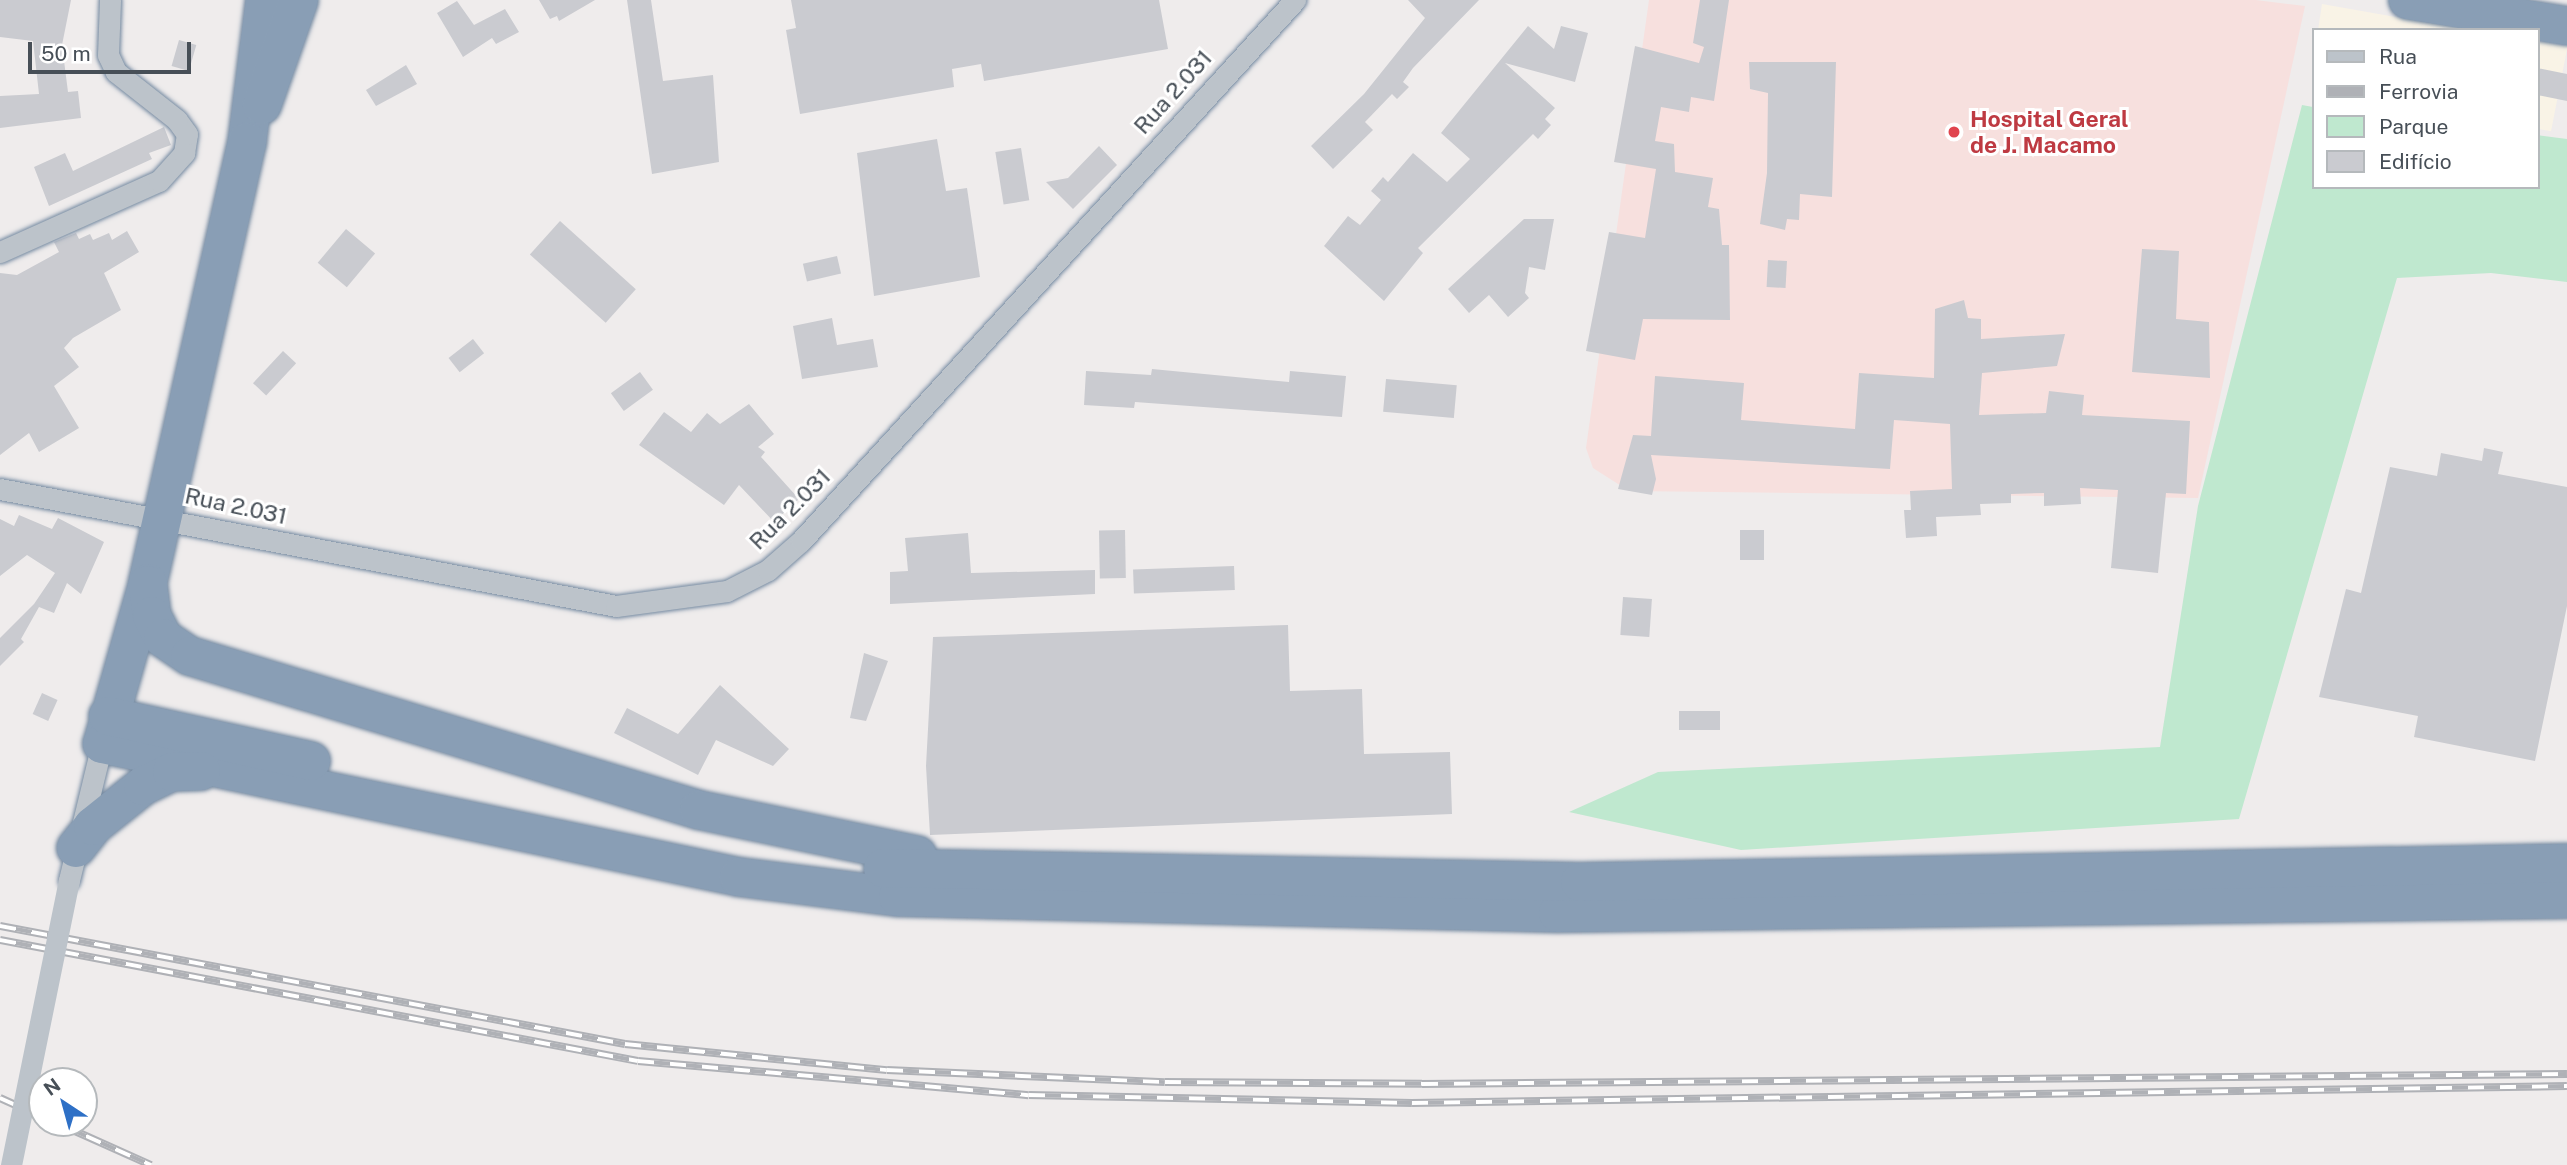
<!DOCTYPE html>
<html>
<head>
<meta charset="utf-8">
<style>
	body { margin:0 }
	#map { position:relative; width:2567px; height:1165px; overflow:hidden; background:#efecec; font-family:"Public Sans",sans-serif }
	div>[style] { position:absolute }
	.commercial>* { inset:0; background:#f9f3e6; transform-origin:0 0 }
	.medical>* { inset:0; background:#f7e0de }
	.green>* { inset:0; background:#bfe8cf }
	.building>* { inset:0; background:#cacbd0; transform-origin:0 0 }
	.roads { filter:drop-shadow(0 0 2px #758aa1) drop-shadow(0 0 2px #758aa1) }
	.street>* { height:21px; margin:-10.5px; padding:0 10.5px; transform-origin:10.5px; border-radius:10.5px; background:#bcc3ca }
	.highway>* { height:38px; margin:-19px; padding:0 19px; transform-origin:19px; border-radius:19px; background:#899eb5 }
	.rail>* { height:8px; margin-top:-4px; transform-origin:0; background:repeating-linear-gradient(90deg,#fff 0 16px,#afb1b6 0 32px); box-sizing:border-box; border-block:2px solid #afb1b6 }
	.street-bridge>* { height:21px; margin:-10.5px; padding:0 10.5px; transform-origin:10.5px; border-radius:10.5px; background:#bcc3ca }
	.dots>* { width:19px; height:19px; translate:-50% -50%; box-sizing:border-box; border:4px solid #fff; border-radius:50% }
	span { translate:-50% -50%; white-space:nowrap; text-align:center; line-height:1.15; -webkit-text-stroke:6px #fff; paint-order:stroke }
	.street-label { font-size:23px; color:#474f57 }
	.health-label { font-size:23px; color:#be3a42; font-weight:700 }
	.left { translate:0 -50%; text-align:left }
	.legend { position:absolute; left:2312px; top:28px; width:228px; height:161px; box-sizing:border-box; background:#fff; border:2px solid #b5b9bc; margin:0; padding:9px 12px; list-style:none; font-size:21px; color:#474f57 }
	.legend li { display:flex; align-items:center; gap:14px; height:35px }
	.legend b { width:35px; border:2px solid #b5b9bc }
	.north { position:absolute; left:28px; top:1067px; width:70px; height:70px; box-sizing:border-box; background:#fff; border:2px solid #b5b9bc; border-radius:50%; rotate:324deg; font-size:19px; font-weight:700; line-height:28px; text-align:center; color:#474f57 }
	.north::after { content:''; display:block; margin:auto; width:24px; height:32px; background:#2e70c6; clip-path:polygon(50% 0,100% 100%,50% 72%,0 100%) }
	.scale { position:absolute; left:28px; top:42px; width:163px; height:32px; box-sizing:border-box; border:4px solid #474f57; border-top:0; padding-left:9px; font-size:21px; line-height:24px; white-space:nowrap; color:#474f57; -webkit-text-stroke:5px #fff; paint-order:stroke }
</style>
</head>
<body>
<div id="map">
	<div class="commercial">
		<div style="clip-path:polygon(2322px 4px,2469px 30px,2318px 30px)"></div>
		<div style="left:2537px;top:41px;width:31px;height:86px;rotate:11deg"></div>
	</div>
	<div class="medical">
		<div style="clip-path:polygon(1649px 0,2256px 0,2305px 6px,2198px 498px,1629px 491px,1593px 468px,1586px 448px)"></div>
	</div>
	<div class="green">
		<div style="clip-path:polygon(2302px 105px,2313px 107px,2313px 187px,2537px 187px,2537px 135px,2567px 139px,2567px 282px,2491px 273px,2397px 278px,2239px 819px,1741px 850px,1569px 812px,1658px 772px,2160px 747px,2198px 506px)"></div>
	</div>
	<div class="building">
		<div style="clip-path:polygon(0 0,71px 0,62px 45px,68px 92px,78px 91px,81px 118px,0 128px,0 96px,39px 94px,33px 41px,0 37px)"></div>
		<div style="clip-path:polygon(539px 0,595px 0,559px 21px,557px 16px,550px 19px)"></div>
		<div style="clip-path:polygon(627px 0,651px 0,663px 81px,713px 75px,719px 162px,652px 174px)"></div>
		<div style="clip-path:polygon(791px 0,1159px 0,1168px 49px,984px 81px,981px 64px,952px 69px,954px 87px,800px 114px,786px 30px,796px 28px)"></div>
		<div style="clip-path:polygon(1408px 0,1479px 0,1413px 68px,1403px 82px,1409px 87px,1397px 99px,1392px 94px,1365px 122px,1373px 130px,1333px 169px,1311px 146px,1364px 94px,1425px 18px)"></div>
		<div style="clip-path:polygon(1700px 0,1729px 0,1714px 101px,1691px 97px,1689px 112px,1661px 107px,1655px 141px,1674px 144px,1675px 172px,1713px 178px,1708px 207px,1719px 209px,1722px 245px,1729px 245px,1730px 320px,1643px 319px,1635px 360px,1586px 351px,1609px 232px,1645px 238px,1656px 169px,1614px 162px,1635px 46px,1699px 63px,1704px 47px,1693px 43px)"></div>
		<div style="clip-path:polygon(457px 1px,474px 25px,505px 9px,519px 32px,496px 44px,492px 38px,463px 57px,437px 13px)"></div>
		<div style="clip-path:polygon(1528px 26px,1554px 49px,1561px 26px,1588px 33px,1575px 82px,1505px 63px,1555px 108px,1545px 119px,1551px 125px,1538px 139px,1533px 134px,1418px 248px,1423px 253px,1384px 301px,1324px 246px,1348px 216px,1360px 225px,1381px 200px,1371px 191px,1383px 177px,1388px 182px,1413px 153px,1447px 182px,1470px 159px,1441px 133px)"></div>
		<div style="left:179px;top:40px;width:18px;height:27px;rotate:16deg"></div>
		<div style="clip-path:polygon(1749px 62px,1836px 62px,1832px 197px,1800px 194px,1799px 220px,1787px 219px,1785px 230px,1760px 224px,1767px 173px,1768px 93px,1750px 89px)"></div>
		<div style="clip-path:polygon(406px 65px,417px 84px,376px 106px,366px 90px)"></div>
		<div style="clip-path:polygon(2537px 68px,2567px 74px,2567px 101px,2537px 95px)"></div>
		<div style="clip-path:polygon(164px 127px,171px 145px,149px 153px,152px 159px,49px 206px,34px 167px,65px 153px,73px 171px)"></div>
		<div style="clip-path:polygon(937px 139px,946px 191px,967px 188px,980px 277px,874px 296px,857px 153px)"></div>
		<div style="clip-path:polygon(1099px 146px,1117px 165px,1073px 209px,1046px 182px,1068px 178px)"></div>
		<div style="left:1021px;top:148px;width:53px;height:26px;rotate:81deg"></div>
		<div style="clip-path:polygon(1524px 219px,1554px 219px,1545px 270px,1529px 267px,1525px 293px,1529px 298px,1508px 317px,1489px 295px,1469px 313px,1448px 289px)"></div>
		<div style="left:560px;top:221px;width:102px;height:45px;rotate:42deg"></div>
		<div style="left:346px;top:229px;width:38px;height:44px;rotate:40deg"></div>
		<div style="clip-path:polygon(127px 231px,139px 252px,104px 273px,121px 310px,73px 338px,64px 348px,79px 367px,54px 386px,79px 428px,39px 452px,29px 433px,0 455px,0 273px,17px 275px,59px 252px,54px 242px,76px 233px,79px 239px,90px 234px,93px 240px,109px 233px,112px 240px)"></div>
		<div style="clip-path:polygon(2142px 249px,2179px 251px,2176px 319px,2209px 322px,2210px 378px,2132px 372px)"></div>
		<div style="left:837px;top:256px;width:18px;height:35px;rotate:77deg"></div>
		<div style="left:1768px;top:260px;width:19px;height:27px;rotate:3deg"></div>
		<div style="clip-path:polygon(1964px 300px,1968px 318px,1981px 319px,1981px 339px,2065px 334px,2057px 366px,1982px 373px,1979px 415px,2046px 413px,2049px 391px,2084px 395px,2082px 415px,2190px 421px,2186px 494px,2166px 493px,2158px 573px,2111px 568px,2118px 490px,2080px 488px,2081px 504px,2044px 506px,2044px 493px,2011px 494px,2011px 503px,1980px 504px,1981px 515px,1936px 517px,1937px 536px,1906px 538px,1904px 510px,1911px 510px,1910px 491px,1952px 489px,1950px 424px,1894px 420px,1890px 469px,1651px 455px,1656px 479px,1652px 495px,1618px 489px,1633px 435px,1651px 436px,1655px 376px,1744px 383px,1741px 420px,1855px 429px,1859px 373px,1934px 378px,1935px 309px)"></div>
		<div style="clip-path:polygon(832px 318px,837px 345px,873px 339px,878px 367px,802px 379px,793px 326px)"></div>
		<div style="left:473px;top:339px;width:18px;height:31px;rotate:52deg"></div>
		<div style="left:283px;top:351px;width:18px;height:44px;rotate:43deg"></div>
		<div style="clip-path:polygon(1152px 369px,1289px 382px,1290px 371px,1346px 376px,1342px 417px,1135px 402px,1134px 408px,1084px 405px,1086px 371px,1151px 375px)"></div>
		<div style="left:640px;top:372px;width:22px;height:36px;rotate:54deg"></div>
		<div style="left:1386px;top:379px;width:71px;height:33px;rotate:5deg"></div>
		<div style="clip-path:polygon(749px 404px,774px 434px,758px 447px,765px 452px,761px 457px,799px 499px,774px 522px,739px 485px,724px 505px,639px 445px,664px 412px,691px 432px,707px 413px,720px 424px)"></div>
		<div style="clip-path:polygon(2484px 448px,2503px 452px,2498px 474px,2567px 487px,2567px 606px,2535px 761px,2414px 737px,2418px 716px,2319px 697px,2346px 589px,2361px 593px,2390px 467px,2437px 476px,2441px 453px,2482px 461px)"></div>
		<div style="clip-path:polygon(19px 515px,52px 529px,58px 518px,104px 542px,81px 594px,67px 583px,54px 613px,39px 607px,21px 639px,24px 642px,0 666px,0 638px,34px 604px,55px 573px,27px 555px,0 576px,0 519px,14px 526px)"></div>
		<div style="left:1125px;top:530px;width:48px;height:26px;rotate:89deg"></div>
		<div style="left:1764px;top:530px;width:30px;height:24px;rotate:90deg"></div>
		<div style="clip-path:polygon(968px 533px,971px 573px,1095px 570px,1095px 594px,890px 604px,890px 572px,908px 571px,905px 538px)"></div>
		<div style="left:1234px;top:566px;width:24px;height:101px;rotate:88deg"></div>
		<div style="left:1623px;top:597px;width:29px;height:38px;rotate:4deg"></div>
		<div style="clip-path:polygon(1288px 625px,1290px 691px,1362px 689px,1364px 754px,1450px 752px,1452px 814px,930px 835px,926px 766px,933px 637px)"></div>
		<div style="clip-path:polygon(864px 653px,888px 661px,866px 721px,850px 718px)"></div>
		<div style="clip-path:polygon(720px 685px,789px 749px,773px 766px,716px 740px,698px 775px,614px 733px,627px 708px,678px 734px)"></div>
		<div style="left:42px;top:693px;width:17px;height:23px;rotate:24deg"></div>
		<div style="left:1679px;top:711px;width:41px;height:19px"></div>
	</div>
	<div class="roads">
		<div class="street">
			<div style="left:0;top:252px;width:174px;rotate:-24.1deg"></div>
			<div style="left:159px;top:181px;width:38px;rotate:-48deg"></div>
			<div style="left:184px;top:153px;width:19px;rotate:-81deg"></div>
			<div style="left:187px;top:134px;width:17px;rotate:-126deg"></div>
			<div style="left:177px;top:120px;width:78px;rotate:-141.8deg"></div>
			<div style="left:116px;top:72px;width:19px;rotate:-115deg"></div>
			<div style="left:108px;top:55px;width:55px;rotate:-87.9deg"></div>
			<div style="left:0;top:489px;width:627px;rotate:10.75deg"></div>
			<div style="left:616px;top:606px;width:112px;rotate:-7.7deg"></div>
			<div style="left:727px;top:591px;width:46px;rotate:-27.1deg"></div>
			<div style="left:768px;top:570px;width:44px;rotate:-41.3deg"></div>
			<div style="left:801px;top:541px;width:733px;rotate:-47.6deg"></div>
			<div style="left:69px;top:880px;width:140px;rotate:-76.4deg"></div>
		</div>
		<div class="highway">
			<div style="left:265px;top:0;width:143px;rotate:97.2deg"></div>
			<div style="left:247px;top:142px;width:452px;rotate:102.7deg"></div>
			<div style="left:148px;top:583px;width:167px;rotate:105.9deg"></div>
			<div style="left:102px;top:744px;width:651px;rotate:11.79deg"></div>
			<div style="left:739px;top:877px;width:160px;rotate:7.2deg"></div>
			<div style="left:898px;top:897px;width:660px;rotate:1.39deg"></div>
			<div style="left:1558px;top:913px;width:1009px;rotate:-0.79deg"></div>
			<div style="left:2408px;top:0;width:161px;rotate:9.3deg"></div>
			<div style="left:262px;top:105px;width:111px;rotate:-70.6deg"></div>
			<div style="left:148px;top:585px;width:31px;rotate:83deg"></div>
			<div style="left:152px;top:616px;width:25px;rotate:63deg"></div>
			<div style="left:163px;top:638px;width:32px;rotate:34deg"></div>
			<div style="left:190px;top:656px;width:532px;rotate:16.83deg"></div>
			<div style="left:699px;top:810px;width:223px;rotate:11.7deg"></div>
			<div style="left:108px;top:716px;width:208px;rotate:12.5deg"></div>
			<div style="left:76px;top:848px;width:28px;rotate:-52deg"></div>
			<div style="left:93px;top:826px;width:64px;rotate:-38.7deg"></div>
			<div style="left:143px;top:786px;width:32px;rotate:-26deg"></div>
			<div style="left:172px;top:772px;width:29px;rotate:-2deg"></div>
			<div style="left:883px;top:868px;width:697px;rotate:1.15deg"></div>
			<div style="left:1580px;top:882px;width:987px;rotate:-1.1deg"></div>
		</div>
	</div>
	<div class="rail">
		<div style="left:0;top:926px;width:636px;rotate:10.69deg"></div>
		<div style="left:625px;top:1044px;width:263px;rotate:5.7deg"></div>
		<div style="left:887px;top:1070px;width:278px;rotate:2.5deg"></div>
		<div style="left:1165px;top:1082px;width:257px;rotate:0.4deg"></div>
		<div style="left:1422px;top:1084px;width:1145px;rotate:-0.5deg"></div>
		<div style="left:0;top:940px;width:649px;rotate:10.74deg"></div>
		<div style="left:638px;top:1061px;width:392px;rotate:5deg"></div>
		<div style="left:1029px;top:1095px;width:383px;rotate:1.2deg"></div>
		<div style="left:1412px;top:1103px;width:1155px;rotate:-0.84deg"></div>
		<div style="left:0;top:1098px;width:46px;rotate:24.3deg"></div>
		<div style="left:57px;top:1123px;width:103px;rotate:24.1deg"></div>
	</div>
	<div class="street-bridge">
		<div style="left:11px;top:1165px;width:291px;rotate:-78.5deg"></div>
	</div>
	<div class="dots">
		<div style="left:1954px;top:132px;background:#e0444e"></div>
	</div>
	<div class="street-label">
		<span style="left:1173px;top:92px;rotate:-48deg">Rua 2.031</span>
		<span style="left:236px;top:506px;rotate:12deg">Rua 2.031</span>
		<span style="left:790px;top:509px;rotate:-45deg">Rua 2.031</span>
	</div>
	<div class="health-label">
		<span class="left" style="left:1970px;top:132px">Hospital Geral<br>de J. Macamo</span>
	</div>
	<ul class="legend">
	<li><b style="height:9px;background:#bcc3ca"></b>Rua</li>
	<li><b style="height:9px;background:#afb1b6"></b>Ferrovia</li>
	<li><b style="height:19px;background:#bfe8cf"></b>Parque</li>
	<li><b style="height:19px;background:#cacbd0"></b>Edifício</li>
	</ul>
	<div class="north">N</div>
	<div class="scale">50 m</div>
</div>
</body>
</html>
